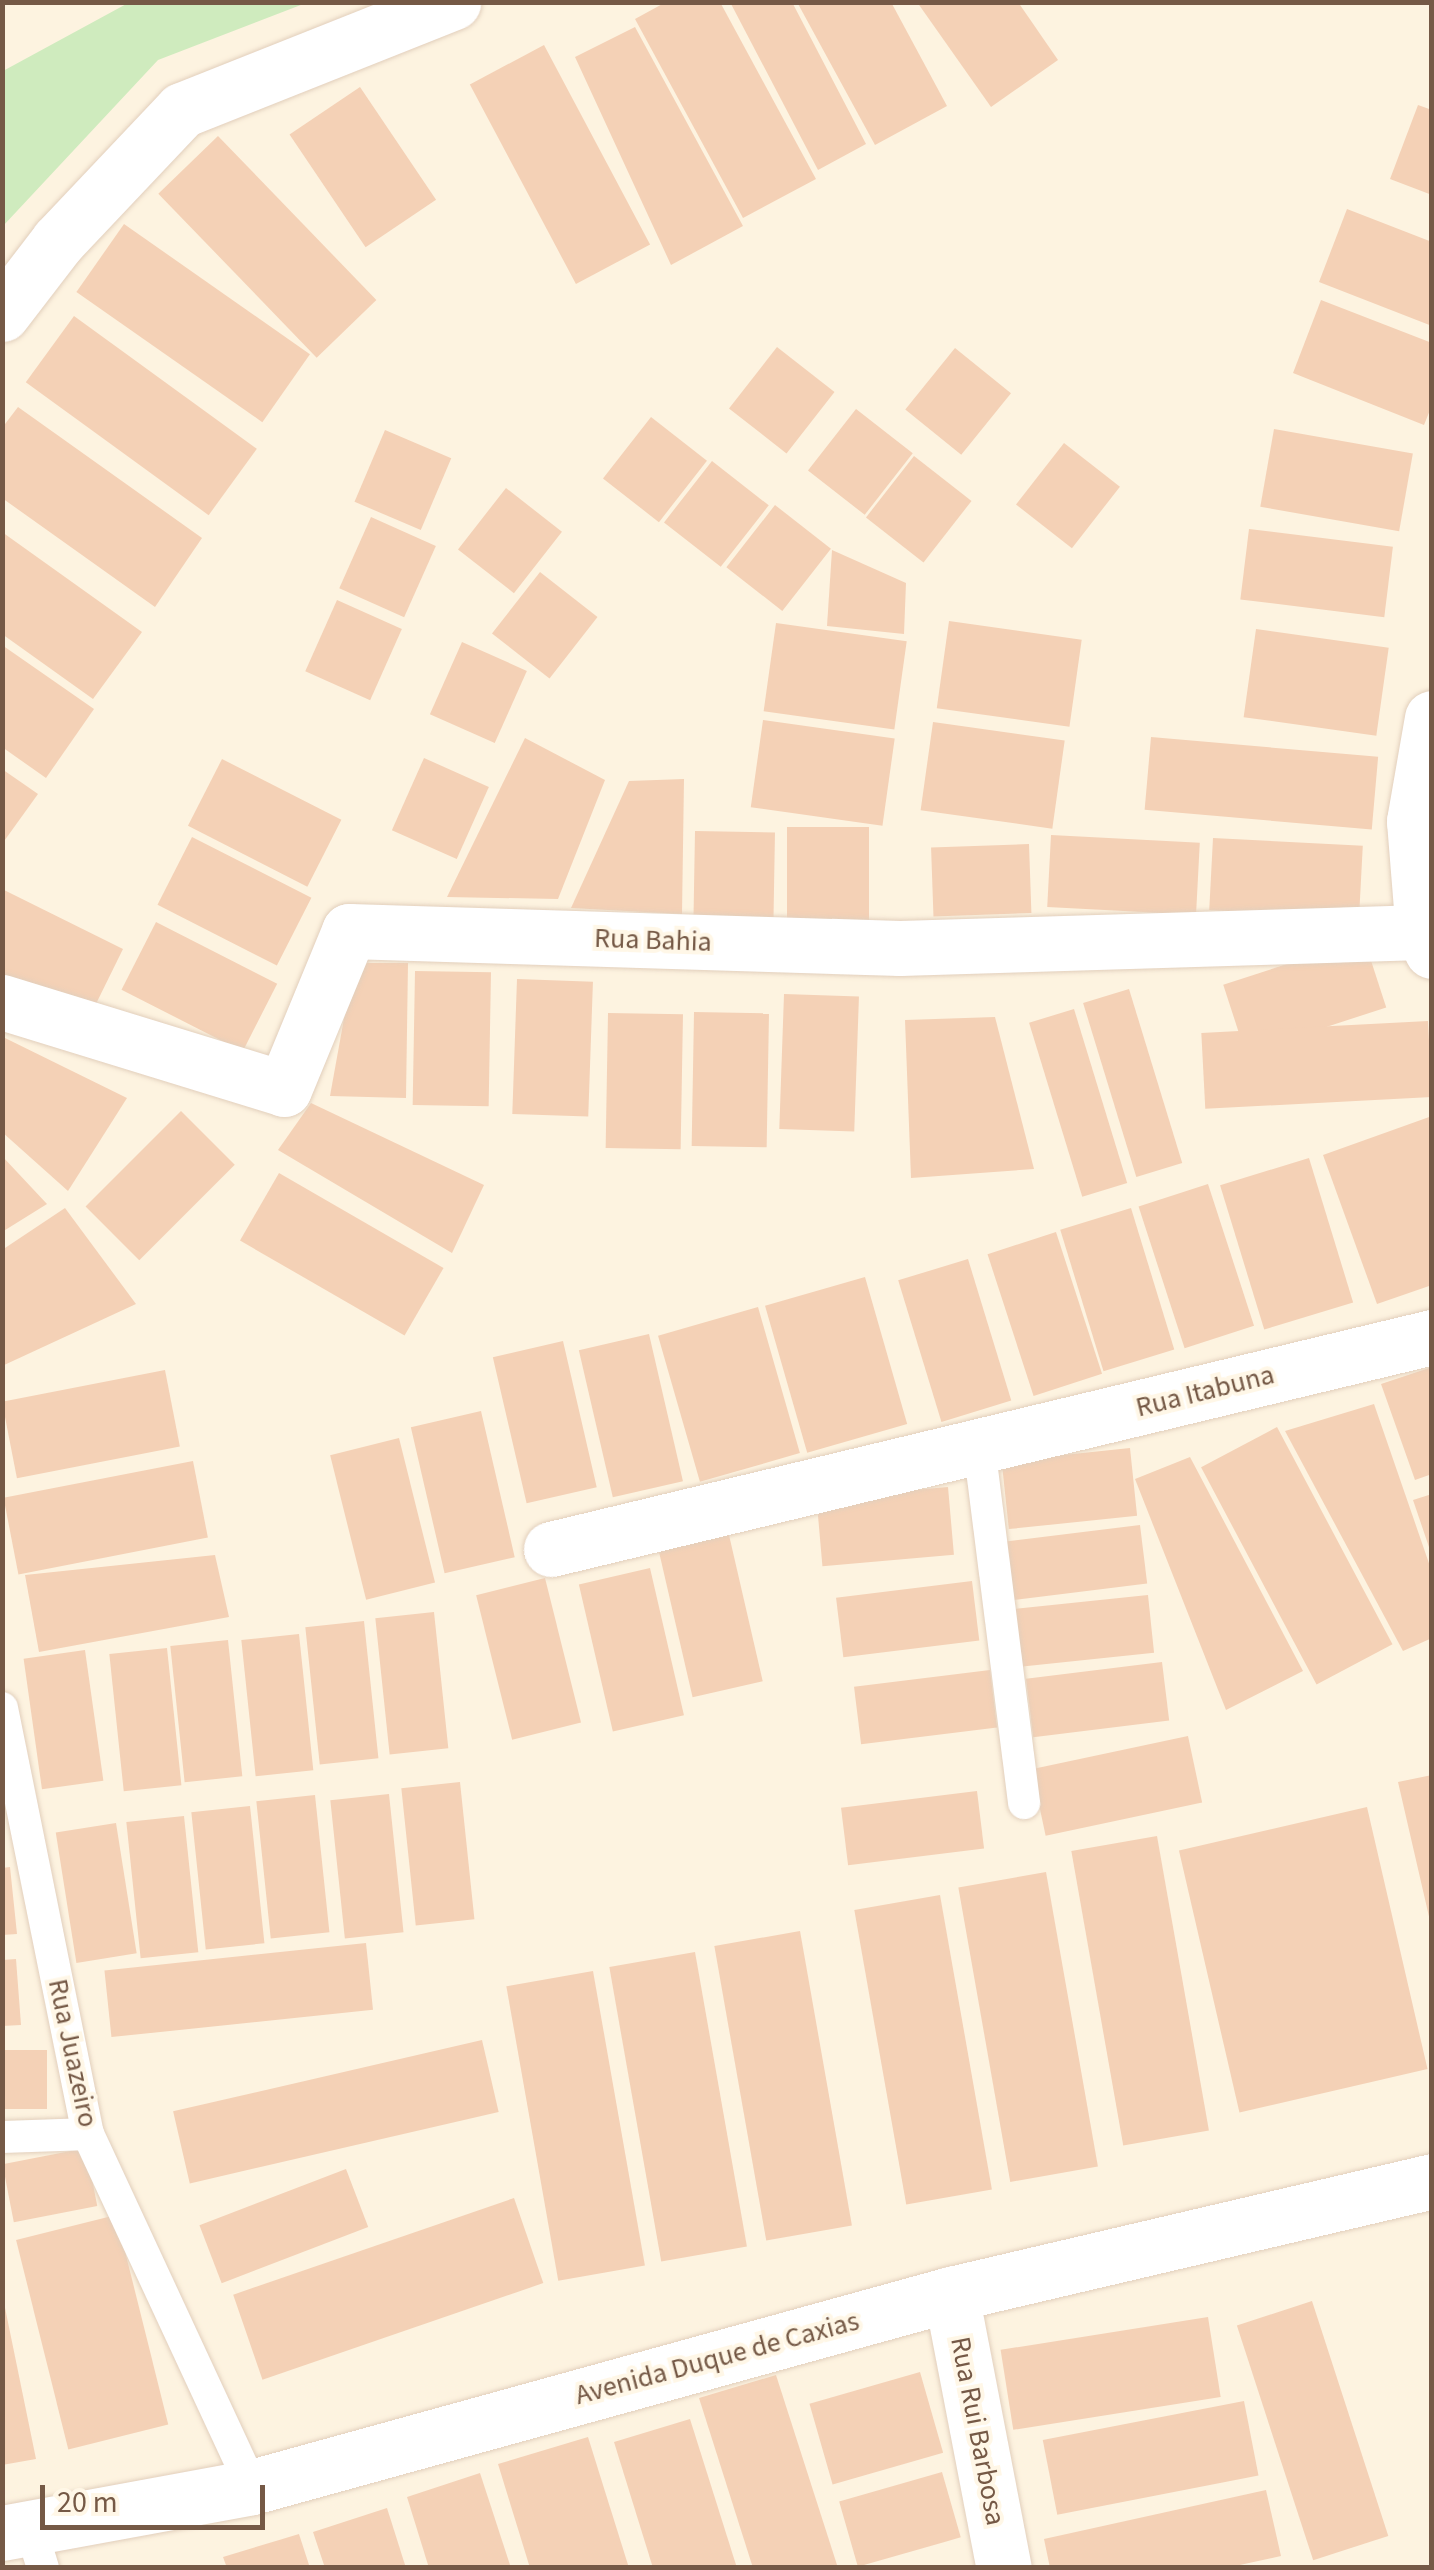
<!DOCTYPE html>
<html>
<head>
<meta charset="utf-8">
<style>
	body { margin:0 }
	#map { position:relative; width:1434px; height:2570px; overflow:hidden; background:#fdf3e0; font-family:"Source Sans 3",sans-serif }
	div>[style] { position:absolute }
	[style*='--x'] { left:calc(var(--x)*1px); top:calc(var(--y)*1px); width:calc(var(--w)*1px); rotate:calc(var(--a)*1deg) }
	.green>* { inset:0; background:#cfebbe }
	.building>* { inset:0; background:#f4d1b6; transform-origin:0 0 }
	.roads { filter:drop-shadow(0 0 2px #e2cfbc) drop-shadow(0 0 2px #e2cfbc) }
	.service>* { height:32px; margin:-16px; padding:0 16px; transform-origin:16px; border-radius:16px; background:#fff }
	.minor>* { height:55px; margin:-27.5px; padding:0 27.5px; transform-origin:27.5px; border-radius:27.5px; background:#fff }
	span { translate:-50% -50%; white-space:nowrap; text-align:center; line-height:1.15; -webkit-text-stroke:8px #fff7e7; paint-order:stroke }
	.street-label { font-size:28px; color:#755946 }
	.frame { position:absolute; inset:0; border:5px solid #755946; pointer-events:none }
	.scale { position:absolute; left:40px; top:2485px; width:225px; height:45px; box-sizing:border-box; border:5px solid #755946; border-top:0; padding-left:12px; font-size:30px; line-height:35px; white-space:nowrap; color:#755946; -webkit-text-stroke:8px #fff7e7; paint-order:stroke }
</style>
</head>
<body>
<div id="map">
	<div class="green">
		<div style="clip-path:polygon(130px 2px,306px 3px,158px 60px,3px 226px,3px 71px)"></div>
	</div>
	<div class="building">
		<div style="clip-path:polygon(666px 2px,720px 2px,816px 179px,743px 218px,635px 19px)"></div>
		<div style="clip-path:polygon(730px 2px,792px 2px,866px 144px,818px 170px)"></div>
		<div style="clip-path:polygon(797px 2px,891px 2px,947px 106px,875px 145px)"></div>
		<div style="clip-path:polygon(917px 2px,1018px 2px,1058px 60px,991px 107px)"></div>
		<div style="clip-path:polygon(635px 27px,743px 226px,671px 265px,575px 57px)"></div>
		<div style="left:544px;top:45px;width:226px;height:84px;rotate:62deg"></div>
		<div style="left:360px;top:87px;width:136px;height:85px;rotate:56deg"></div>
		<div style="clip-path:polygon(1418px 105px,1432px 110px,1432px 195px,1390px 179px)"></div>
		<div style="left:218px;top:136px;width:228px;height:83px;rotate:46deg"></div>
		<div style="clip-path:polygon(1347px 209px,1432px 242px,1432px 326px,1319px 282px)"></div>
		<div style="left:124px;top:224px;width:227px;height:83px;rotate:35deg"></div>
		<div style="clip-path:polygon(1321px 300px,1432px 343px,1432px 405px,1424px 425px,1293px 373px)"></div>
		<div style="left:74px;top:316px;width:226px;height:82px;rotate:36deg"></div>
		<div style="left:777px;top:347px;width:73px;height:78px;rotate:38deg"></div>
		<div style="left:955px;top:348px;width:72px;height:79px;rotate:39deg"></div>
		<div style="clip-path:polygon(18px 407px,202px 538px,155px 607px,2px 498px,2px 428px)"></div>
		<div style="left:856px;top:409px;width:72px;height:78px;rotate:38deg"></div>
		<div style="left:651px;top:417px;width:71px;height:78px;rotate:38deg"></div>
		<div style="left:1274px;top:429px;width:141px;height:79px;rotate:10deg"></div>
		<div style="left:385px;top:430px;width:72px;height:78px;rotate:23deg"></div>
		<div style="left:1064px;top:443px;width:71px;height:78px;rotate:38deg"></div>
		<div style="left:914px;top:456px;width:73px;height:78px;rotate:38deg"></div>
		<div style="left:712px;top:461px;width:72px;height:78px;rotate:38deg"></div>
		<div style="left:506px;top:488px;width:71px;height:78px;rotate:38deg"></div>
		<div style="left:775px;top:505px;width:71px;height:79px;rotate:38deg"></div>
		<div style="left:371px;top:517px;width:71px;height:78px;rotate:24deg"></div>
		<div style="left:1249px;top:529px;width:145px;height:71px;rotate:7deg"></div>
		<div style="clip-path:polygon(2px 532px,142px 632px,93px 699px,2px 634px)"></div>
		<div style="clip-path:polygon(832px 550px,906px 583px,904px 634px,827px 626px)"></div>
		<div style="left:540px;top:572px;width:73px;height:78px;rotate:38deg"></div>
		<div style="left:337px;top:600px;width:71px;height:78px;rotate:24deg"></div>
		<div style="left:949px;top:621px;width:134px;height:88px;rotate:8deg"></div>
		<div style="left:776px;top:623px;width:132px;height:89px;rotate:8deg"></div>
		<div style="left:1256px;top:629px;width:134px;height:89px;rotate:8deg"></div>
		<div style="left:462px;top:642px;width:71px;height:79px;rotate:24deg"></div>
		<div style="clip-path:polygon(2px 645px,94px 709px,46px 778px,2px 747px)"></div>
		<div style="left:763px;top:720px;width:133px;height:88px;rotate:8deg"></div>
		<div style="left:933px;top:722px;width:133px;height:89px;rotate:8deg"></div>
		<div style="left:1151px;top:737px;width:228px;height:73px;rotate:5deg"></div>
		<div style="clip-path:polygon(525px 738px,605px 780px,558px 899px,447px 897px)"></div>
		<div style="left:424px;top:758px;width:71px;height:79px;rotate:24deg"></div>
		<div style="left:222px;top:759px;width:134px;height:75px;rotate:27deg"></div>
		<div style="clip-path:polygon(2px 769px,38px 794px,2px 844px)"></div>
		<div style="clip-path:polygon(684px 779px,682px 914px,571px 908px,629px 781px)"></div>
		<div style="left:787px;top:827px;width:82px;height:94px"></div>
		<div style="left:695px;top:831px;width:80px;height:93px;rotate:1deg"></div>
		<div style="left:1051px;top:835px;width:149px;height:72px;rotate:3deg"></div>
		<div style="left:192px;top:837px;width:134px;height:76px;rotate:27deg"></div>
		<div style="left:1213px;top:838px;width:150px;height:72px;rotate:3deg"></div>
		<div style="left:1029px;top:844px;width:69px;height:98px;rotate:88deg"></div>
		<div style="clip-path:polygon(2px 889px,123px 949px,90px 1016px,2px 974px)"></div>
		<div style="left:156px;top:922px;width:136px;height:76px;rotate:27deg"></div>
		<div style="left:1364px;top:939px;width:72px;height:148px;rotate:72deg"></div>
		<div style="clip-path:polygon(354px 963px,408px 963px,406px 1098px,330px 1096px)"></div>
		<div style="left:415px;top:971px;width:76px;height:134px;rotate:1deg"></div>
		<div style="left:517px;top:979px;width:76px;height:135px;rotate:2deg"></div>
		<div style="left:1129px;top:989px;width:182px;height:48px;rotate:73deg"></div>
		<div style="left:784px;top:994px;width:75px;height:135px;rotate:2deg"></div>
		<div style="left:1074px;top:1009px;width:182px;height:47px;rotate:73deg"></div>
		<div style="left:694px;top:1012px;width:75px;height:134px;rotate:1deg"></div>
		<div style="left:608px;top:1013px;width:75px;height:135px;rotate:1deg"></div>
		<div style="clip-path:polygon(995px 1017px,1034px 1169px,911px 1178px,905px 1020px)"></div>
		<div style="left:1428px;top:1021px;width:76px;height:227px;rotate:87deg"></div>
		<div style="clip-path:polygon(5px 1038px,127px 1098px,68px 1191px,2px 1132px)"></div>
		<div style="clip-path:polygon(311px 1103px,484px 1185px,452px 1253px,278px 1150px)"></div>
		<div style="left:181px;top:1111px;width:76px;height:135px;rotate:45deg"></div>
		<div style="clip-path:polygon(1432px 1116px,1432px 1285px,1377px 1304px,1323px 1155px)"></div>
		<div style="clip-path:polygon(2px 1156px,47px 1204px,2px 1232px)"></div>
		<div style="left:1309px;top:1158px;width:151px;height:93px;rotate:73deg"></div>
		<div style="left:279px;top:1173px;width:190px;height:78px;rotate:30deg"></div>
		<div style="left:1208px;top:1184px;width:149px;height:73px;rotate:72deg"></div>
		<div style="clip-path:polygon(65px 1208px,136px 1304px,2px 1366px,2px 1250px)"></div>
		<div style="left:1131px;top:1208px;width:148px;height:74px;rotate:73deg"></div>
		<div style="left:1056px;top:1232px;width:149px;height:72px;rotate:72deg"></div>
		<div style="left:968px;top:1259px;width:148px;height:73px;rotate:73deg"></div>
		<div style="left:865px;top:1277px;width:153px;height:104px;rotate:74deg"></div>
		<div style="left:758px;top:1307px;width:152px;height:104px;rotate:74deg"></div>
		<div style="left:649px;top:1334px;width:151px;height:72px;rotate:77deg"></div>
		<div style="left:563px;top:1341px;width:150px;height:72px;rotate:77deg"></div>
		<div style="clip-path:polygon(1432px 1367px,1432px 1474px,1415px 1480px,1381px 1384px)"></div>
		<div style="left:165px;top:1370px;width:78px;height:166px;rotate:79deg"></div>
		<div style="clip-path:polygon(1374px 1404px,1432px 1572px,1432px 1638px,1403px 1651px,1285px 1431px)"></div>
		<div style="left:481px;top:1411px;width:150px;height:72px;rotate:77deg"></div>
		<div style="left:1277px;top:1427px;width:246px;height:86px;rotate:62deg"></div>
		<div style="left:399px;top:1438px;width:149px;height:71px;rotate:76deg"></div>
		<div style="left:1130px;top:1448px;width:68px;height:129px;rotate:84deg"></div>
		<div style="clip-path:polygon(1190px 1457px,1303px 1671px,1226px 1710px,1135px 1479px)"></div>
		<div style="left:193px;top:1461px;width:78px;height:193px;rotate:79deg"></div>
		<div style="left:948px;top:1487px;width:68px;height:132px;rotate:85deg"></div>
		<div style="clip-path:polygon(1432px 1494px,1432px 1553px,1431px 1553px,1413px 1500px)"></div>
		<div style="left:1140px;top:1525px;width:59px;height:137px;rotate:83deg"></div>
		<div style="left:729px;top:1535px;width:150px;height:72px;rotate:77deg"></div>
		<div style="clip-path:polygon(215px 1555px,229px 1617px,39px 1652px,25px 1575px)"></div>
		<div style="left:650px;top:1568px;width:151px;height:73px;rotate:77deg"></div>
		<div style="left:545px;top:1578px;width:149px;height:71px;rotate:76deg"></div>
		<div style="left:972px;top:1581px;width:60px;height:137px;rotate:83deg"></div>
		<div style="left:1148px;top:1595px;width:58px;height:137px;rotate:84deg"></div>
		<div style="left:434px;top:1612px;width:137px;height:59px;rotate:84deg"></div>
		<div style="left:364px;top:1621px;width:138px;height:59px;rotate:84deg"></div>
		<div style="left:299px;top:1634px;width:137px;height:58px;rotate:84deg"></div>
		<div style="left:228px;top:1640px;width:137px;height:58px;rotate:84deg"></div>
		<div style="left:167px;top:1648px;width:138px;height:58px;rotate:84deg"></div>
		<div style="left:85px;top:1650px;width:132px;height:62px;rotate:82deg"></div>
		<div style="left:1162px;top:1662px;width:59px;height:137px;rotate:83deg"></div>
		<div style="left:990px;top:1670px;width:58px;height:137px;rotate:83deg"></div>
		<div style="left:1188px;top:1736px;width:68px;height:160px;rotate:78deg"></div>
		<div style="clip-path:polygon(1432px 1775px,1432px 1921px,1430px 1921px,1398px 1782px)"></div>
		<div style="left:460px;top:1782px;width:138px;height:59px;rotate:84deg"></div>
		<div style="left:977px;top:1791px;width:58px;height:137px;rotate:83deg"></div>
		<div style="left:389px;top:1794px;width:139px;height:59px;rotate:84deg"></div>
		<div style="left:315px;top:1795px;width:138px;height:59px;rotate:84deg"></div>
		<div style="left:250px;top:1806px;width:138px;height:59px;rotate:84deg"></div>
		<div style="left:1367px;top:1807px;width:269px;height:193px;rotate:77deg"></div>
		<div style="left:184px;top:1816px;width:137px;height:58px;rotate:84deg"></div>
		<div style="left:116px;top:1823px;width:132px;height:61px;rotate:81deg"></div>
		<div style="left:1157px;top:1836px;width:299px;height:87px;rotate:80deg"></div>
		<div style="clip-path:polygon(10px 1867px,17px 1934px,2px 1935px,2px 1868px)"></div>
		<div style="left:1046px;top:1872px;width:299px;height:89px;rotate:80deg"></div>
		<div style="left:940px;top:1895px;width:299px;height:87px;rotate:80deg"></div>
		<div style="left:800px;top:1931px;width:299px;height:87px;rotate:80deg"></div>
		<div style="left:366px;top:1943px;width:67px;height:263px;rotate:84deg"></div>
		<div style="left:695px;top:1952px;width:299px;height:87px;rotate:80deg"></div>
		<div style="clip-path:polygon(16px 1959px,21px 2025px,2px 2026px,2px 1960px)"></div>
		<div style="left:593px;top:1971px;width:299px;height:88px;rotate:80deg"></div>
		<div style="left:482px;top:2040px;width:74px;height:317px;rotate:77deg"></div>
		<div style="left:2px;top:2050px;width:45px;height:59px"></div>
		<div style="left:86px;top:2148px;width:59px;height:85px;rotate:79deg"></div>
		<div style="left:346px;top:2169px;width:62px;height:157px;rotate:69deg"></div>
		<div style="left:514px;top:2198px;width:90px;height:297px;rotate:71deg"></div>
		<div style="left:116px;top:2215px;width:216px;height:103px;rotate:76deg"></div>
		<div style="clip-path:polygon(2px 2293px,36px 2459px,2px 2465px)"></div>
		<div style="left:1312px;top:2301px;width:247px;height:79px;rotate:72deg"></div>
		<div style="left:1208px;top:2317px;width:81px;height:210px;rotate:81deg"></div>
		<div style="left:920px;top:2372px;width:84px;height:115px;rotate:74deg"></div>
		<div style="clip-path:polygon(776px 2375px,838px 2568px,753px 2568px,699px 2398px)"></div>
		<div style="left:1244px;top:2401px;width:76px;height:205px;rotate:79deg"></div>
		<div style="clip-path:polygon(690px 2419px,737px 2568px,653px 2568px,614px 2442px)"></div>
		<div style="clip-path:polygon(588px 2437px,629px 2568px,530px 2568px,498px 2464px)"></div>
		<div style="left:942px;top:2472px;width:68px;height:107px;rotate:74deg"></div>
		<div style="clip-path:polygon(480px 2473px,511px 2568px,429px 2568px,407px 2497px)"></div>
		<div style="clip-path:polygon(1266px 2490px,1281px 2556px,1226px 2568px,1050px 2568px,1044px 2539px)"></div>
		<div style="clip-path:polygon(387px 2508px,406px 2568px,325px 2568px,313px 2532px)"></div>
		<div style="clip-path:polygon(299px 2534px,310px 2568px,227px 2568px,223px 2557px)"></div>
	</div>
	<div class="roads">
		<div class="service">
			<div style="--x:979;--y:1446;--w:360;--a:82.8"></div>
			<div style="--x:2;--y:1708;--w:435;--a:78.6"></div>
			<div style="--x:88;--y:2134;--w:389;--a:65.1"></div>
			<div style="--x:2;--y:2137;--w:86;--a:-2"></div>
			<div style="--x:30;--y:2526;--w:44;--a:72.8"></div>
		</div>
		<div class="minor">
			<div style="--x:2;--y:314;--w:92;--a:-52.5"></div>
			<div style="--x:58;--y:241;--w:180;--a:-46.6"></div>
			<div style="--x:182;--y:110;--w:292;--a:-21.7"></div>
			<div style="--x:1432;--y:718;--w:105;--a:99.9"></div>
			<div style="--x:1414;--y:821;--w:111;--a:85.4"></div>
			<div style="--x:1423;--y:932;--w:21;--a:65"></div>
			<div style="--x:2;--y:1002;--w:295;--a:17.1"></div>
			<div style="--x:284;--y:1089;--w:171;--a:-67.6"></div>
			<div style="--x:349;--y:931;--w:551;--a:1.77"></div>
			<div style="--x:900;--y:948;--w:523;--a:-1.75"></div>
			<div style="--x:551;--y:1549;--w:906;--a:-13.53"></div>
			<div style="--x:951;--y:2294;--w:279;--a:79.1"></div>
			<div style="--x:2;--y:2533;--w:254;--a:-10.4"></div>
			<div style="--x:252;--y:2487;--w:725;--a:-15.44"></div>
			<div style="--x:951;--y:2294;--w:494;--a:-13.2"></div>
		</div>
	</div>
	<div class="street-label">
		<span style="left:653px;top:940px;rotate:2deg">Rua Bahia</span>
		<span style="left:1205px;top:1391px;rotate:-14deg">Rua Itabuna</span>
		<span style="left:73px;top:2053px;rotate:78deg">Rua Juazeiro</span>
		<span style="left:717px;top:2358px;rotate:-15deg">Avenida Duque de Caxias</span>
		<span style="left:978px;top:2431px;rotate:79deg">Rua Rui Barbosa</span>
	</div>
	<div class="frame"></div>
	<div class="scale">20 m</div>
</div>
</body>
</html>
